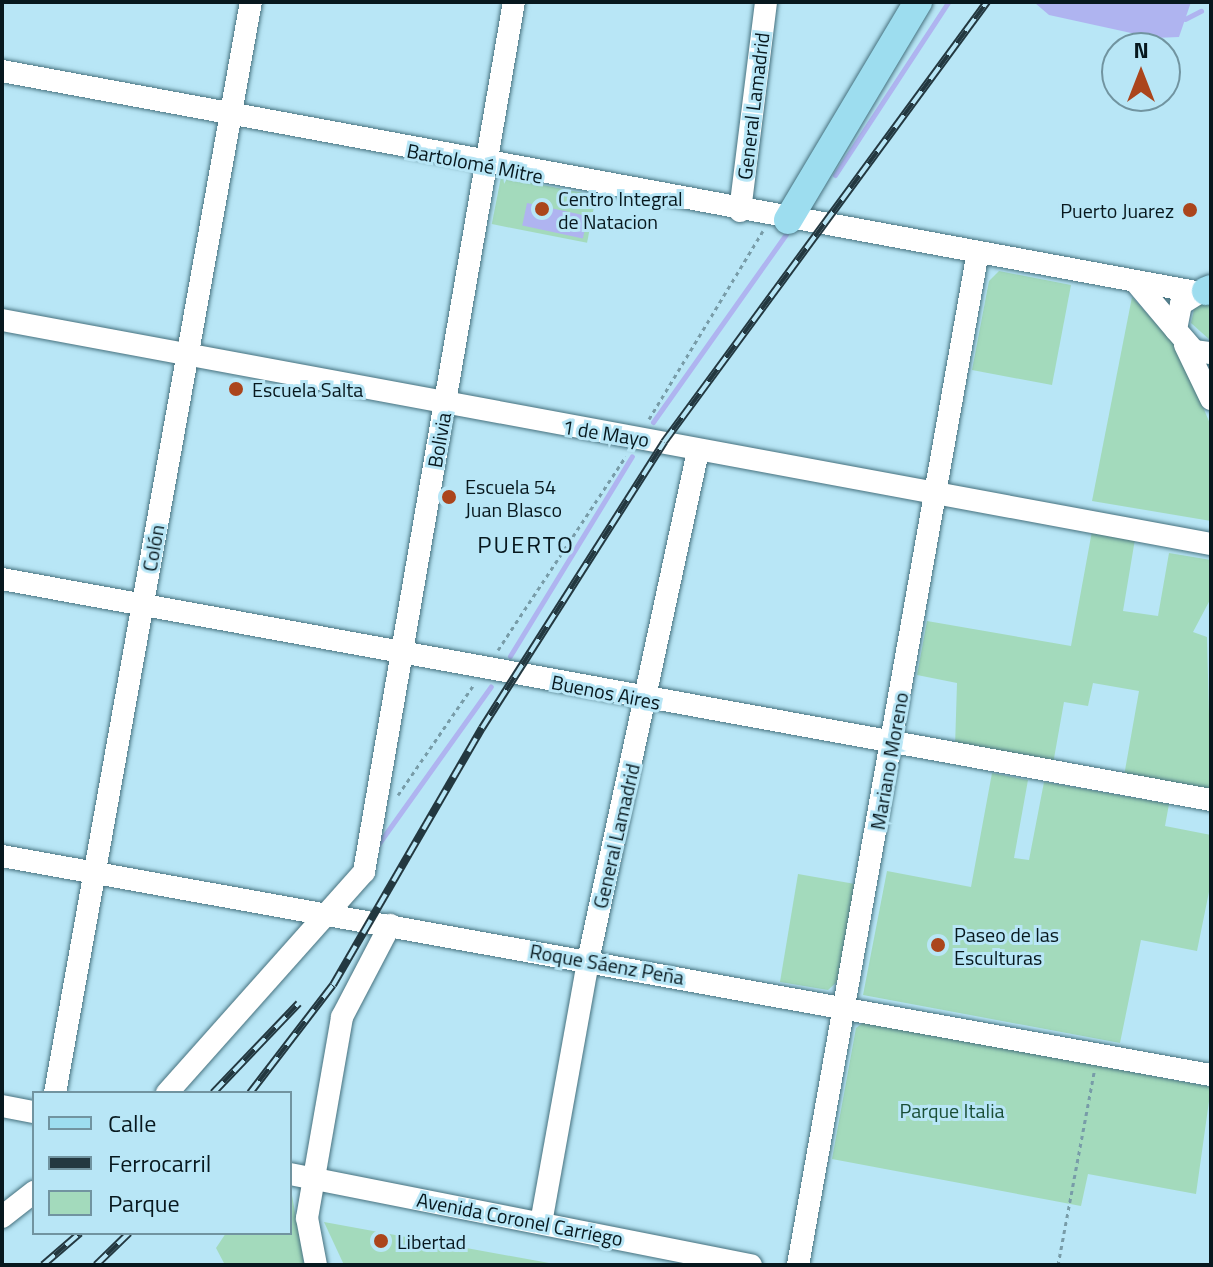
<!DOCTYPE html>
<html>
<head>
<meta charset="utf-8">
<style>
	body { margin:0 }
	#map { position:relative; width:1213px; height:1267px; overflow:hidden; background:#b8e6f6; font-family:"Titillium Web",sans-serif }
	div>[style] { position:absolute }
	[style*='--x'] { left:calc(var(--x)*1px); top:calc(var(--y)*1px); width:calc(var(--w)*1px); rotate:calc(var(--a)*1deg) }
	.green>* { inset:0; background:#a3dabc; transform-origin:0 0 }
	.water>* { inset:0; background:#afb4f0; transform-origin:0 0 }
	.stream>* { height:5px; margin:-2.5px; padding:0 2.5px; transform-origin:2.5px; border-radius:2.5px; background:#afb4f0 }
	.path>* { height:3px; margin-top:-1.5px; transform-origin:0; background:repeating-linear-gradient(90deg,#789ca8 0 4px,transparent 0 8px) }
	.roads { filter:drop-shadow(0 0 2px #46717e) drop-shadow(0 0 2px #46717e) }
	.minor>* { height:22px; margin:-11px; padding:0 11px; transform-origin:11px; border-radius:11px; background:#fff }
	.major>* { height:28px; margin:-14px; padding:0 14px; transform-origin:14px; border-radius:14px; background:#9dddef }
	.rail>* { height:8px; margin-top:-4px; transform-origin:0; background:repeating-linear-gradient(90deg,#b8e6f6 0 15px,#233840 0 30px); box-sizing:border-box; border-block:2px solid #233840 }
	.dots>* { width:22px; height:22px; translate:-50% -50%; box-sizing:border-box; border:4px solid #b8e6f6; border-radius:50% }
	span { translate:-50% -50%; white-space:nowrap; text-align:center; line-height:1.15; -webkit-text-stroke:6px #b8e6f6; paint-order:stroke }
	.street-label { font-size:20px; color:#07181e }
	.poi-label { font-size:20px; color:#07181e }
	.left { translate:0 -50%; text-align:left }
	.right { translate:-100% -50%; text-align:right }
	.park-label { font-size:20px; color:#1a4e36 }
	.quarter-label { font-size:24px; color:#07181e; letter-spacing:2px }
	.frame { position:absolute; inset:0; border:4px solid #07181e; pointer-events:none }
	.legend { position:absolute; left:32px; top:1091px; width:260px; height:144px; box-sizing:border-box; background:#b8e6f6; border:2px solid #7194a0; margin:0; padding:10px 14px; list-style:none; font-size:24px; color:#07181e }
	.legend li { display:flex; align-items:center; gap:16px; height:40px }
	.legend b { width:40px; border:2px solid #7194a0 }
	.north { position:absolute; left:1101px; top:32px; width:80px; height:80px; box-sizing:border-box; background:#b8e6f6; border:2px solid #7194a0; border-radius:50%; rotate:0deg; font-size:22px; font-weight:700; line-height:32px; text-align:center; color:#07181e }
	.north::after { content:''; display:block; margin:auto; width:28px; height:36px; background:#ab451c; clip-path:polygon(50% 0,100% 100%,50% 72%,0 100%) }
</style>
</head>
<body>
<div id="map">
	<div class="green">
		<div style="left:501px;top:177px;width:97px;height:48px;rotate:11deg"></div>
		<div style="clip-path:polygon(999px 271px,1071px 285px,1052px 385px,972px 370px,989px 281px)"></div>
		<div style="clip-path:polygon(1132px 297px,1178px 348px,1211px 426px,1211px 521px,1092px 501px)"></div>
		<div style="clip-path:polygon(1211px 298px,1211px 341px,1191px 323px,1195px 305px)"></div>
		<div style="clip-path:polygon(1092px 531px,1135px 539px,1123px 611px,1158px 616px,1169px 553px,1211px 560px,1211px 598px,1193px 632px,1207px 637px,1211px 792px,1124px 776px,1139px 691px,1093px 683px,1088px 706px,1064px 702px,1053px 764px,955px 747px,957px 683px,917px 675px,927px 621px,1071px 646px)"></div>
		<div style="clip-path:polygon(992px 773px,1028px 780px,1014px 858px,1029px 860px,1044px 782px,1169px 804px,1165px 826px,1211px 835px,1211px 882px,1197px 951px,1141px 940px,1120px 1043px,863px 995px,887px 871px,971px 887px)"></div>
		<div style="clip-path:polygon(798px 874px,855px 884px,839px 980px,828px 990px,780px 982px)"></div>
		<div style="clip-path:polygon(864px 1022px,1211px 1087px,1196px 1194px,1088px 1174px,1081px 1206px,832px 1159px,856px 1028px)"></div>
		<div style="clip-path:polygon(292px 1195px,304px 1265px,225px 1265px,216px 1248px,226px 1233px,290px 1233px)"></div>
		<div style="clip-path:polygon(324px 1222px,560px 1265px,344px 1265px)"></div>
	</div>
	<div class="water">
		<div style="clip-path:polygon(1191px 2px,1179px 37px,1154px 38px,1049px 15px,1035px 3px)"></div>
		<div style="left:527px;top:203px;width:62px;height:23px;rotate:12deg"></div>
	</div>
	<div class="stream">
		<div style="--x:1185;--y:19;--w:18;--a:-27"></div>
		<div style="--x:835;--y:175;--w:207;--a:-56.8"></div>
		<div style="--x:653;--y:422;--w:230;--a:-54.7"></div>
		<div style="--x:510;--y:656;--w:234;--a:-58.6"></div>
		<div style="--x:377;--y:846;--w:196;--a:-54.5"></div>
	</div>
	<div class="path">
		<div style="--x:649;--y:419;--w:220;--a:-58.8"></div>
		<div style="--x:498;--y:650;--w:232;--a:-56.6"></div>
		<div style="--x:398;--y:795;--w:132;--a:-55.5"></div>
		<div style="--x:1058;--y:1265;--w:196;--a:-79.4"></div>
	</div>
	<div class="roads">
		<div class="minor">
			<div style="--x:2;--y:71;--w:1214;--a:10.49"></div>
			<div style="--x:740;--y:211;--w:211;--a:-82.9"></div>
			<div style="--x:1138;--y:285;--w:59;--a:49.8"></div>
			<div style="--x:1202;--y:291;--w:25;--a:148"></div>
			<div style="--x:1181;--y:304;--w:26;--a:101"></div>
			<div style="--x:1176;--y:330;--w:28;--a:49"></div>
			<div style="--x:1194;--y:351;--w:17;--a:7"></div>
			<div style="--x:2;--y:320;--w:1230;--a:10.5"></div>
			<div style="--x:1185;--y:345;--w:60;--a:64.3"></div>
			<div style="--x:2;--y:579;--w:1229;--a:10.36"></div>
			<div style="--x:2;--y:856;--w:1229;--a:10.27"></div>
			<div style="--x:55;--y:1093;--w:1108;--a:-79.82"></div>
			<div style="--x:167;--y:1093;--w:296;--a:-48.3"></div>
			<div style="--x:364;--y:872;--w:883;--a:-80.22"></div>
			<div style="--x:2;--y:1106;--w:33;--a:11"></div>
			<div style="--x:290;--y:1174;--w:470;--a:11.2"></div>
			<div style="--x:2;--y:1217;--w:41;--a:-38"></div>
			<div style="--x:541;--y:1223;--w:266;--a:-79.8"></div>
			<div style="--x:588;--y:961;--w:522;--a:-77.83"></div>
			<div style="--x:316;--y:1265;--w:48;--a:-100.8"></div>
			<div style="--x:307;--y:1218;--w:204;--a:-80.1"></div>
			<div style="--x:342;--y:1017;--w:104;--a:-62.4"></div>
			<div style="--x:798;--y:1265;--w:1024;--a:-79.93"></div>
		</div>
		<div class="major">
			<div style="--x:788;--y:220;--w:254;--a:-59.2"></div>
			<div style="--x:1206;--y:291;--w:5;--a:-22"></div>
		</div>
	</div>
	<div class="rail">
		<div style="--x:213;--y:1093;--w:124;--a:-46.3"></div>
		<div style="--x:250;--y:1093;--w:136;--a:-52.5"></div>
		<div style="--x:333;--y:985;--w:297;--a:-59.9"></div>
		<div style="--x:482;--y:728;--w:339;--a:-57.5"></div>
		<div style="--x:664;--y:442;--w:546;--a:-53.72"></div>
		<div style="--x:43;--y:1265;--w:49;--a:-40.9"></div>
		<div style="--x:96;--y:1265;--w:46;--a:-44.1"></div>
	</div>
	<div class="dots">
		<div style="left:542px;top:209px;background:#ab451c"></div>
		<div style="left:1190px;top:210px;background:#ab451c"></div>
		<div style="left:236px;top:389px;background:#ab451c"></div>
		<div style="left:449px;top:497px;background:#ab451c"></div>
		<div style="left:938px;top:945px;background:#ab451c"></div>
		<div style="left:381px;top:1241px;background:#ab451c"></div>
	</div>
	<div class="street-label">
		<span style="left:753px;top:106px;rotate:-83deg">General Lamadrid</span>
		<span style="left:475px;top:163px;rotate:11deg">Bartolomé Mitre</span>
		<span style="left:606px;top:433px;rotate:9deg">1 de Mayo</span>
		<span style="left:439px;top:440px;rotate:-80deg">Bolivia</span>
		<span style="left:153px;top:548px;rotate:-80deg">Colón</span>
		<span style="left:606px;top:692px;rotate:11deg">Buenos Aires</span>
		<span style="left:889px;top:761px;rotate:-80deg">Mariano Moreno</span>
		<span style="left:616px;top:836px;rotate:-77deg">General Lamadrid</span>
		<span style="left:607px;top:964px;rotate:10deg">Roque Sáenz Peña</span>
		<span style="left:520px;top:1219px;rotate:11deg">Avenida Coronel Carriego</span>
	</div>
	<div class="poi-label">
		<span class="left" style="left:558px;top:210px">Centro Integral<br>de Natacion</span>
		<span class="right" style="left:1174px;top:210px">Puerto Juarez</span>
		<span class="left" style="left:252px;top:389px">Escuela Salta</span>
		<span class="left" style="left:465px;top:498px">Escuela 54<br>Juan Blasco</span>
		<span class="left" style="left:954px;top:946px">Paseo de las<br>Esculturas</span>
		<span class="left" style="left:397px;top:1241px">Libertad</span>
	</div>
	<div class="park-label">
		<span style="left:952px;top:1110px">Parque Italia</span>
	</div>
	<div class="quarter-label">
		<span style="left:526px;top:545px">PUERTO</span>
	</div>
	<div class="frame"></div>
	<ul class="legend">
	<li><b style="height:10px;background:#9dddef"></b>Calle</li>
	<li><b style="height:10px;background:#233840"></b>Ferrocarril</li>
	<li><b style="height:22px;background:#a3dabc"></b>Parque</li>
	</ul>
	<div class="north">N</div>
</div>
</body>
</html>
